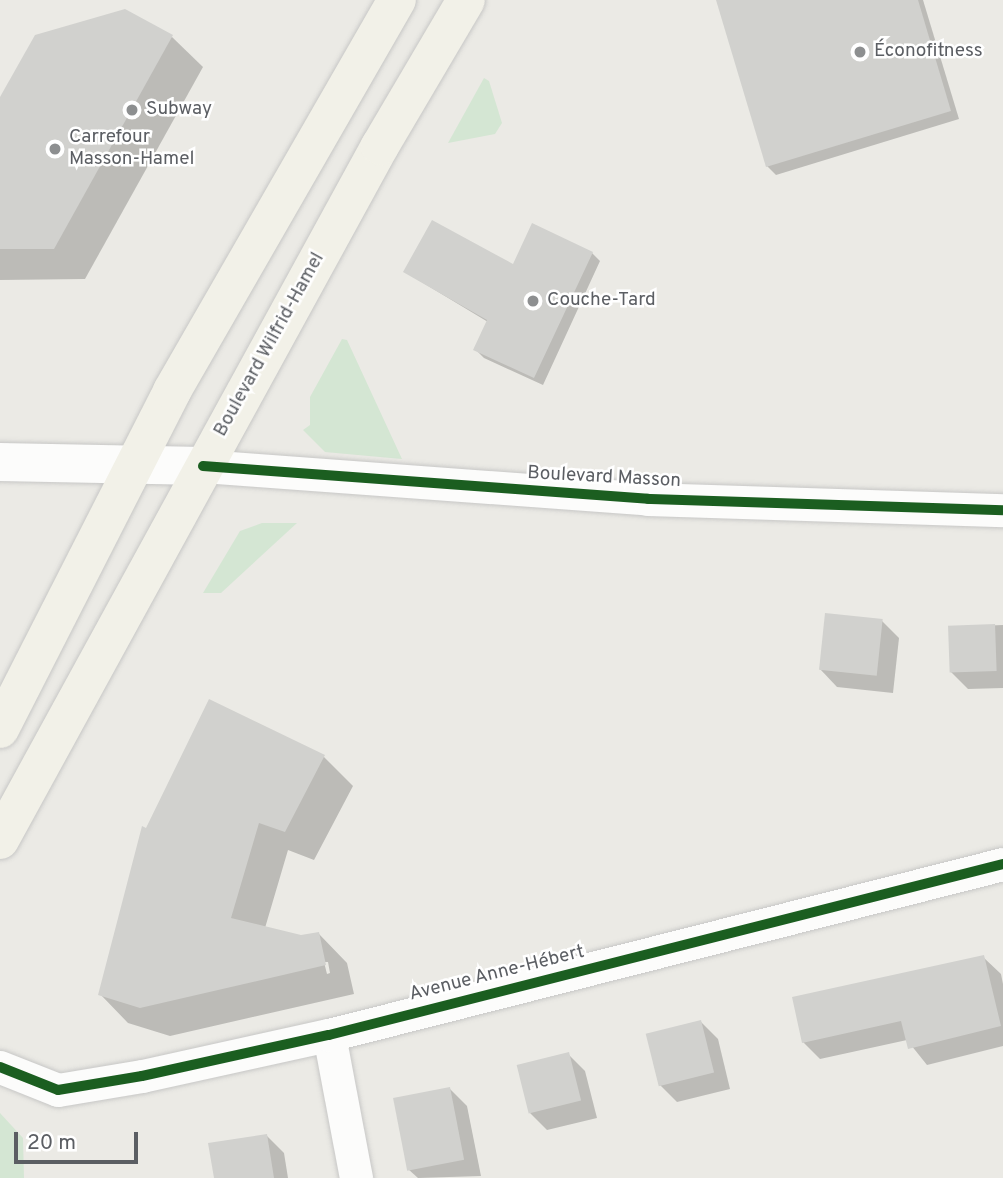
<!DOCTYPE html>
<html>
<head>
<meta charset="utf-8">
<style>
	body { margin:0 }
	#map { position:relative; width:1003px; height:1178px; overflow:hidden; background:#ebeae5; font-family:Overpass,sans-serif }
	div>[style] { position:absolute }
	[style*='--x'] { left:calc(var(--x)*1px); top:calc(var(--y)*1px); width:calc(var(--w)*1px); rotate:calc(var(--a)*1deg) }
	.green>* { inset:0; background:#d4e6d3 }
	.shadow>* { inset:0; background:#0003 }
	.building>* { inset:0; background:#d1d1ce; transform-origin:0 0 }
	.roads { filter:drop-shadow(0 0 2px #c7c7c6) drop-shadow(0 0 2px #c7c7c6) }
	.minor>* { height:33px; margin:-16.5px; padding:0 16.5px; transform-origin:16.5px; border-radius:16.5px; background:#fcfcfb }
	.secondary>* { height:38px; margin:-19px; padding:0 19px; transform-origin:19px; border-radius:19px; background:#fcfcfb }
	.primary>* { height:38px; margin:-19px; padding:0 19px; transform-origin:19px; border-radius:19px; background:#f2f1e8 }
	.cycleway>* { height:10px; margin:-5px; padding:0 5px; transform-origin:5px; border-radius:5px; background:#1b5e20 }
	.dots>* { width:19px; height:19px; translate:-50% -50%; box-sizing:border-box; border:4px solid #fff; border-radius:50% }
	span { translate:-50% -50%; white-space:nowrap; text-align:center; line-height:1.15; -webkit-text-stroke:5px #fff; paint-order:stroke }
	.poi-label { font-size:19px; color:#5b5e63 }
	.left { translate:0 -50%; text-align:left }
	.street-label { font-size:19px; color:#5b5e63 }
	.scale { position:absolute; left:14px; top:1132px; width:124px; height:32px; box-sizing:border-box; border:4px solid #5b5e63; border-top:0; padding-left:9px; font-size:21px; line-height:24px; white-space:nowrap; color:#5b5e63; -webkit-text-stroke:5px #fff; paint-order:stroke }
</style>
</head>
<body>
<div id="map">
	<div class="green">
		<div style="clip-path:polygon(484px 78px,489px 81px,502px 123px,495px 134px,448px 143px)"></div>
		<div style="clip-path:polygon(342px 339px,347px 340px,402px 459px,325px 452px,303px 430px,310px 425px,310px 397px)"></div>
		<div style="clip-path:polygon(262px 523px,297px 523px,221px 593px,203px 593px,240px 531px)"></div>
		<div style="clip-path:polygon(0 1113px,23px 1138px,24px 1178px,0 1178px)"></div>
	</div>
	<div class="shadow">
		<div style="clip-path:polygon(717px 0,923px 0,959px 119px,776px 175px,767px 166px)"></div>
		<div style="clip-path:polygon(172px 37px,203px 67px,85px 279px,0 280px,0 101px)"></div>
		<div style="clip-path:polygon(592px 253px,600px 261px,543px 385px,484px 358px,475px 349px,488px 322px,405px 272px,514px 266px)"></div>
		<div style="clip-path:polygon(882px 621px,899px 638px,893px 693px,837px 687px,820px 669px)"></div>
		<div style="clip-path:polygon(1003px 625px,1003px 688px,968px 689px,951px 672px,949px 627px)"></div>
		<div style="clip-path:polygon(evenodd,209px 701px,324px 757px,353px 786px,314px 860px,288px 850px,265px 928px,300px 937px,319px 934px,347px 963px,354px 994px,170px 1036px,128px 1023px,100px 994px,147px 830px,209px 701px,324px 962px,328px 962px,330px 973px,327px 974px,324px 962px)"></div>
		<div style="clip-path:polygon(983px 957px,1001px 974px,1003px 984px,1003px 1046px,927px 1065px,907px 1040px,820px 1059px,803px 1042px)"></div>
		<div style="clip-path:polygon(701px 1022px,718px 1039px,730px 1089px,677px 1102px,660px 1085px)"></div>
		<div style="clip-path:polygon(568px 1054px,585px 1071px,597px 1118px,547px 1130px,530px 1113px)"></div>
		<div style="clip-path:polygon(450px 1089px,467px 1106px,481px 1176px,418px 1178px,408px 1169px)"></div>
		<div style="clip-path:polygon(267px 1136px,284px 1153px,288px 1178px,216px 1178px)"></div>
	</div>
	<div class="building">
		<div style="clip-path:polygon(716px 0,918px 0,951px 111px,766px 167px)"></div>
		<div style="clip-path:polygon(125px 9px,173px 35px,54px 249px,0 249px,0 97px,35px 35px)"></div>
		<div style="clip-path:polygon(432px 220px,513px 264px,532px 223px,593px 252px,534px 378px,473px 350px,487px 320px,403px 272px)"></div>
		<div style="left:825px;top:613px;width:58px;height:57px;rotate:6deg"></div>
		<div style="left:995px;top:624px;width:47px;height:47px;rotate:88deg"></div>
		<div style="clip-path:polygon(209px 699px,325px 755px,285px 832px,259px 823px,231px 918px,301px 935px,319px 932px,326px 965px,140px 1008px,98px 995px,142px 826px,146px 828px)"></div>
		<div style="clip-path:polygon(984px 955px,1001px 1026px,908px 1049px,901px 1021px,802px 1043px,792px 997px)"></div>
		<div style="left:701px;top:1020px;width:54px;height:57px;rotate:76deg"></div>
		<div style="left:569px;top:1052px;width:50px;height:54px;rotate:76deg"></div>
		<div style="left:450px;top:1087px;width:74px;height:58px;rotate:79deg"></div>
		<div style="clip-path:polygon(267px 1134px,274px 1178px,214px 1178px,208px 1143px)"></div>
	</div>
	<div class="roads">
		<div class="minor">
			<div style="--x:203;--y:466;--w:446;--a:4.2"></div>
			<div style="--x:648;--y:499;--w:355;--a:1.8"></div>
			<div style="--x:329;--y:1035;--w:146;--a:79.3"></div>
			<div style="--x:0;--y:1067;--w:62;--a:21.6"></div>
			<div style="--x:58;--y:1090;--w:85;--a:-9.5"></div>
			<div style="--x:142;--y:1076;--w:191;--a:-12.4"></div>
			<div style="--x:329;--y:1035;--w:695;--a:-14.24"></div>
		</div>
		<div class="secondary">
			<div style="--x:0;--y:462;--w:203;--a:1.1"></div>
		</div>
		<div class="primary">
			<div style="--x:0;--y:729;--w:379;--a:-63"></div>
			<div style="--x:172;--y:391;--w:451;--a:-60.1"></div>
			<div style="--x:0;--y:840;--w:791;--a:-61.3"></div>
			<div style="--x:380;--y:146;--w:169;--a:-59.5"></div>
		</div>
	</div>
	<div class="cycleway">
		<div style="--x:203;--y:466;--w:446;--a:4.2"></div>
		<div style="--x:648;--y:499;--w:355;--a:1.8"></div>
		<div style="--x:0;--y:1067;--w:62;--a:21.6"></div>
		<div style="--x:58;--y:1090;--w:85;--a:-9.5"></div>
		<div style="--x:142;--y:1076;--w:191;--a:-12.4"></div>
		<div style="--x:329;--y:1035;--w:695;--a:-14.24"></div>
	</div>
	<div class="dots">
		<div style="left:860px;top:52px;background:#8d8f90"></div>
		<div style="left:132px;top:110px;background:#8d8f90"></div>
		<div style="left:55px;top:149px;background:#8d8f90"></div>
		<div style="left:533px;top:301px;background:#8d8f90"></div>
	</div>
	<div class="poi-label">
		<span class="left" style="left:874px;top:52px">Éconofitness</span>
		<span class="left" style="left:146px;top:110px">Subway</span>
		<span class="left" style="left:69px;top:149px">Carrefour<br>Masson-Hamel</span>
		<span class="left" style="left:547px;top:301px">Couche-Tard</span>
	</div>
	<div class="street-label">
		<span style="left:270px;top:345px;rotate:-61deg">Boulevard Wilfrid-Hamel</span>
		<span style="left:604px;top:478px;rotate:3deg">Boulevard Masson</span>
		<span style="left:497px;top:974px;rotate:-14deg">Avenue Anne-Hébert</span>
	</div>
	<div class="scale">20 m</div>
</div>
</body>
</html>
